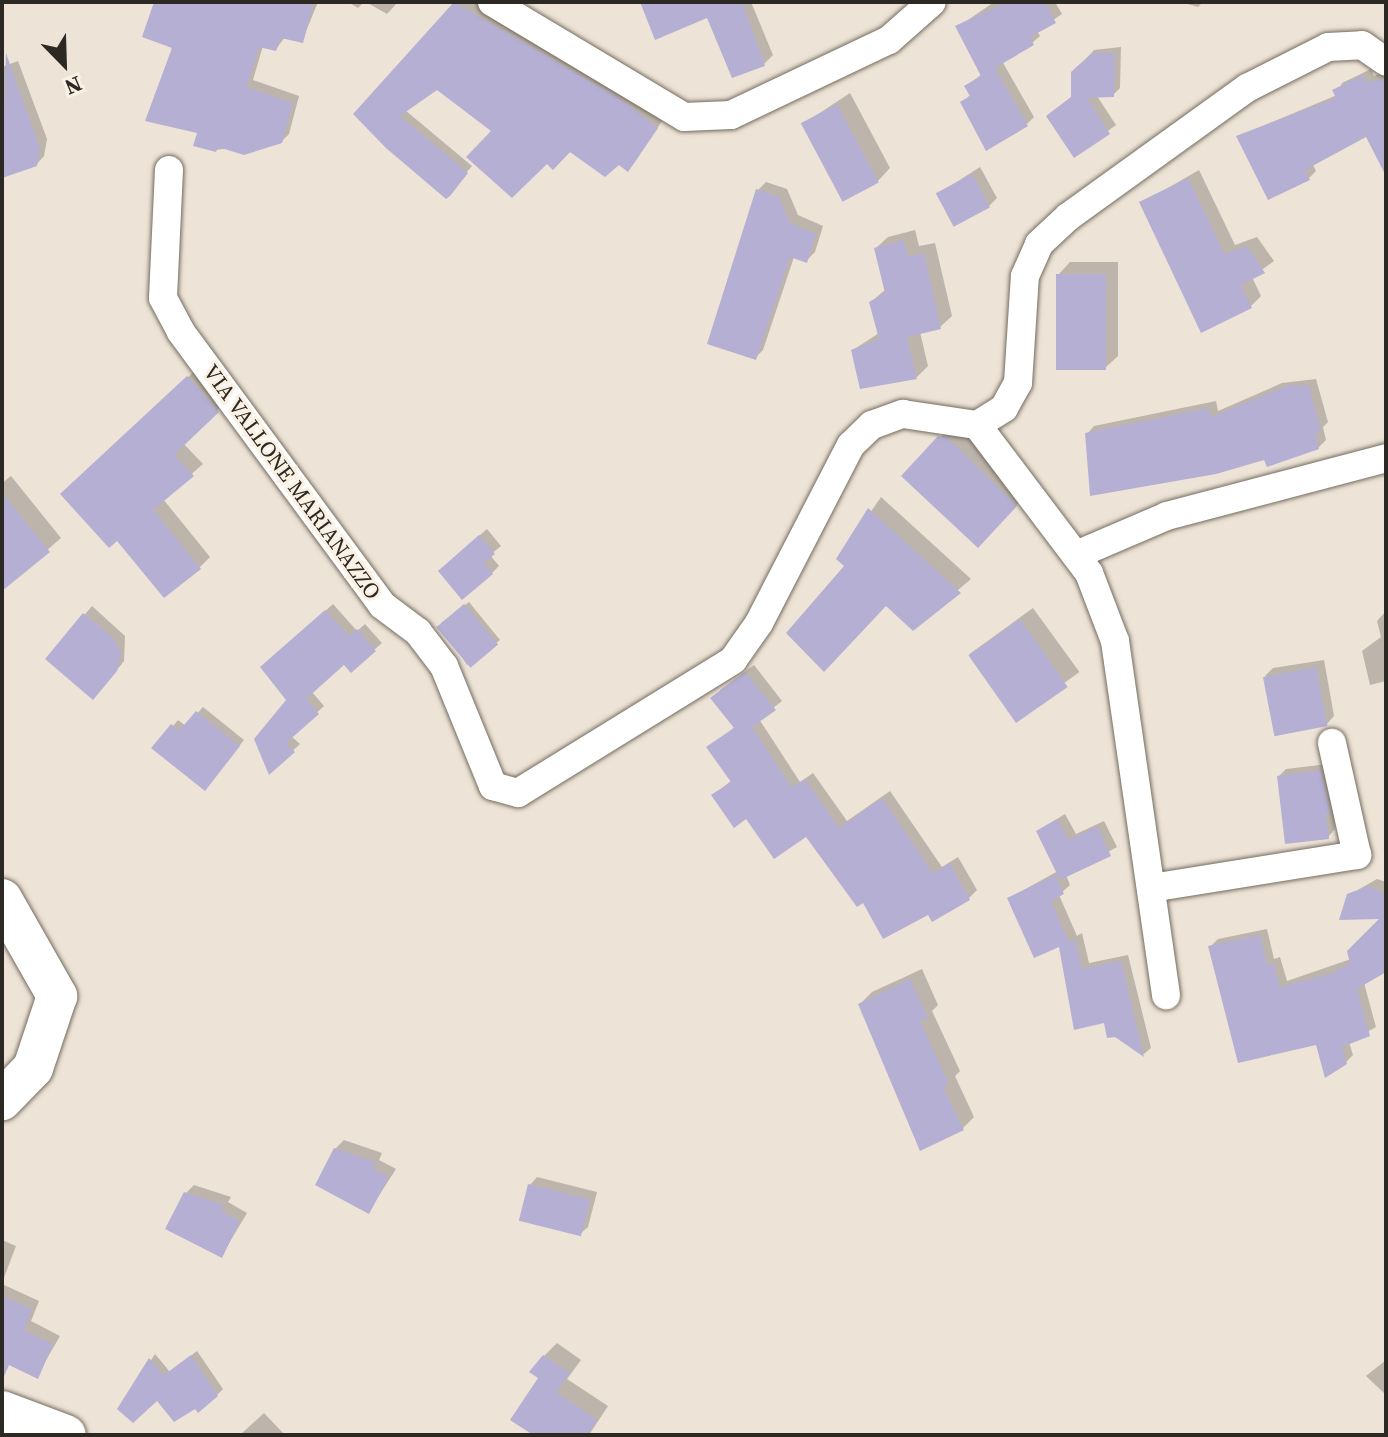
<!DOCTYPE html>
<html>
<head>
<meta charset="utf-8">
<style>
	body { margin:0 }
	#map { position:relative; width:1388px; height:1437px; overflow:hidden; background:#ede3d6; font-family:"Source Serif 4",serif }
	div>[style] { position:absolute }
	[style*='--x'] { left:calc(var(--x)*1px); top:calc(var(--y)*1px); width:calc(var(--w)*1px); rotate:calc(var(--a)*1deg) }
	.shadow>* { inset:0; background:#0003; transform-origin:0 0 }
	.building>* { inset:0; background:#b5afd4; transform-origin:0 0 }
	.roads { filter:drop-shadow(0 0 2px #746c60) drop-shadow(0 0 2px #746c60) }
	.street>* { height:28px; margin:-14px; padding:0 14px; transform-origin:14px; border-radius:14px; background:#fff }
	.secondary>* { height:40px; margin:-20px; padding:0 20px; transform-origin:20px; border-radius:20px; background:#fff }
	span { translate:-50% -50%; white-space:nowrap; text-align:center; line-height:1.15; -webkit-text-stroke:6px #faf0e3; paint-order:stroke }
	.street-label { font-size:22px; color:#2c2823 }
	.frame { position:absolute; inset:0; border:4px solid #2c2823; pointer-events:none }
	.north { position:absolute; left:24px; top:24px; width:80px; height:80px; -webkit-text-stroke:6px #faf0e3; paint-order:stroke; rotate:157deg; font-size:22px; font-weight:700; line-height:32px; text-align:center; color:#2c2823 }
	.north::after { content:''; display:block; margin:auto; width:28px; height:36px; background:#2c2823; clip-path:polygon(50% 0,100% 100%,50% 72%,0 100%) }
</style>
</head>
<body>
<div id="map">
	<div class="shadow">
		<div style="clip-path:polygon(156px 2px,318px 2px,302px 41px,285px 37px,276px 49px,263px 46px,253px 80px,299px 96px,289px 134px,281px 142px,215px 150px,199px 131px)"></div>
		<div style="clip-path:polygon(348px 2px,364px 2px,358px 8px)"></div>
		<div style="clip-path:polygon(366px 2px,398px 2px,387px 14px)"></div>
		<div style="clip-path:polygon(456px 2px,475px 2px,626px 93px,662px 121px,634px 163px,494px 131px,437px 87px,405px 110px,472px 166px,451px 190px,356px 114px)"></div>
		<div style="clip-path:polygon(642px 2px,751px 2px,773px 55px,764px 64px,708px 15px)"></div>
		<div style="clip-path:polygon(1055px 2px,1062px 14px,1037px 31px,1040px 36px,1032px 43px,1002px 61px,1034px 117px,1027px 124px,962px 103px,971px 94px,966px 87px,982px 74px,958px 27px,994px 2px)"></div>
		<div style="clip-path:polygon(1180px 2px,1203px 2px,1198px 7px)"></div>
		<div style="clip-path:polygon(1121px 47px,1120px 88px,1113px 95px,1097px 96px,1116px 125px,1074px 156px,1048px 116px,1073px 96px,1073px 73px,1094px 50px)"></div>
		<div style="clip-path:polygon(18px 61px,47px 139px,44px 156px,36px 165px,2px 173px,2px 67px)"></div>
		<div style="clip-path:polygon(1371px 69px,1374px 76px,1386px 71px,1386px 172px,1367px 134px,1312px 163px,1316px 171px,1309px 178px,1239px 136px,1337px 95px,1342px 83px)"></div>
		<div style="clip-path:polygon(850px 93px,890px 168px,878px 181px,803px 124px)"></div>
		<div style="clip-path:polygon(980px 167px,997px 198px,989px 206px,938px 194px)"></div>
		<div style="clip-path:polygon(1199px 170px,1235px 245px,1257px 237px,1274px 261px,1252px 277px,1261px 296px,1251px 306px,1142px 203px)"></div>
		<div style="clip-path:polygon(766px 182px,787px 189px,798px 215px,823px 226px,815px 252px,806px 261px,794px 257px,763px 350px,755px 358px,758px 190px)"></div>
		<div style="clip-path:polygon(915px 230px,919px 246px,935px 243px,952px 316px,940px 327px,920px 332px,928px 366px,917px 377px,853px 350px,879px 333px,871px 302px,886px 289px,876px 248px,888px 237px)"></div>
		<div style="clip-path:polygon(1070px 262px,1118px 262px,1118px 356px,1105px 368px,1058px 275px)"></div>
		<div style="clip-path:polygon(199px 367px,228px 400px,183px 443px,203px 464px,163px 499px,210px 557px,199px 568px,118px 538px,74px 483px)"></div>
		<div style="clip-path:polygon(1316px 379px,1328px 422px,1323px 427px,1326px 440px,1318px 448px,1265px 457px,1087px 434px,1094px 426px,1216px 401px,1218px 411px,1282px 383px)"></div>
		<div style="clip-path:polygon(952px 426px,960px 427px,1027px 494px,978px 546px,940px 438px)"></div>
		<div style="clip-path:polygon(11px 476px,61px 538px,10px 582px,2px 573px,2px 483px)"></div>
		<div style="clip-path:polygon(881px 497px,971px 579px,913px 628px,839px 558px)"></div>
		<div style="clip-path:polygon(487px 529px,501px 546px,490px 555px,499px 566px,492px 573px,448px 563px)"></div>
		<div style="clip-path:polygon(469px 602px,500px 640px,467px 665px,441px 623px)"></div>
		<div style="clip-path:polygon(333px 604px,357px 631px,365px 624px,382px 643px,351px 670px,344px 662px,312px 692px,324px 706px,291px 736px,300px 744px,270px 772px,289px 700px,269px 661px)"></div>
		<div style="clip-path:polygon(92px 606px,125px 636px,124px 661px,101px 690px,48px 658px)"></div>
		<div style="left:1033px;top:608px;width:79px;height:78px;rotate:54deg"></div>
		<div style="clip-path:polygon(1386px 611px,1386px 681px,1370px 685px,1362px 651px,1381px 637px,1377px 621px)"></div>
		<div style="clip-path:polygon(1324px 660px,1334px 716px,1326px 725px,1265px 676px,1273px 668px)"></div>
		<div style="clip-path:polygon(754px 665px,782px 701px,759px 719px,800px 782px,813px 773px,847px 821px,890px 791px,942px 867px,958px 857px,977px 890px,969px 898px,932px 919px,928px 912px,864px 900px,807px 834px,747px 816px,714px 795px,732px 780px,709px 747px,735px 727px,720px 690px)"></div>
		<div style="clip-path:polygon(203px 707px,244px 740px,210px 783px,173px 726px,178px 720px,186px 726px)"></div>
		<div style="clip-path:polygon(1328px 764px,1335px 829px,1328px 837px,1279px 776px,1286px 769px)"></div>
		<div style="clip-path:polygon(1065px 814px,1076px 834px,1104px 821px,1117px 847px,1066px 875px,1070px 885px,1059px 895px,1077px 936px,1082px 933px,1089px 963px,1128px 955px,1151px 1048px,1144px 1054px,1115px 1034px,1060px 944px,1009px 898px,1058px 871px,1038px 831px)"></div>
		<div style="clip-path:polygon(1377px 879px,1386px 882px,1386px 969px,1364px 983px,1376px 1027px,1349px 1042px,1353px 1055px,1346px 1062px,1210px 947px,1218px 939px,1267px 929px,1274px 959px,1280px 957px,1287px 981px,1351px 959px,1384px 917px,1349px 895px)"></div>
		<div style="clip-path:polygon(922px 969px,938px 1005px,932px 1011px,960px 1071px,955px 1076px,974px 1117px,963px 1128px,860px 1004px,872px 992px)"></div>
		<div style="clip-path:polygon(344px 1140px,382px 1153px,379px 1160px,396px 1169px,369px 1211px,335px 1149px)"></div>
		<div style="clip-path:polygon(537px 1177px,597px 1192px,588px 1227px,580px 1234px,530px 1185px)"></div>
		<div style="clip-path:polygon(194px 1185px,231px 1197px,228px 1202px,247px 1213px,222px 1255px,186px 1193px)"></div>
		<div style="clip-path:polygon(2px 1240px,16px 1246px,2px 1283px)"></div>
		<div style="clip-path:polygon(2px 1284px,39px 1301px,31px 1321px,60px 1336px,37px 1376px,2px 1361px)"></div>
		<div style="clip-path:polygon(557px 1343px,581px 1360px,567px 1379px,608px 1406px,589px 1435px,537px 1435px,544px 1356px)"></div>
		<div style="clip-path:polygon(197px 1351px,223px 1389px,217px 1395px,196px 1406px,157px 1398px,120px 1408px,155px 1354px,170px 1372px)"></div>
		<div style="clip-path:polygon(1386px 1360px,1386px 1395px,1366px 1376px)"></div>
		<div style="clip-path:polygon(264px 1413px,285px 1435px,240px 1435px)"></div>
	</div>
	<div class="building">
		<div style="clip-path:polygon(154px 2px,314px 2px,303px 43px,281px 38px,276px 51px,259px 47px,247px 87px,293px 103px,282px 143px,244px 155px,218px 147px,216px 152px,193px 146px,197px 133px,145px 121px,172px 48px,142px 37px)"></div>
		<div style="clip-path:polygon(454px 2px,620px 99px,658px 128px,628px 172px,619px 165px,605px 177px,570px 152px,553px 170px,547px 164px,512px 198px,466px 157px,491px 131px,437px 90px,400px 116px,468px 173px,450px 196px,446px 199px,386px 148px,353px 114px)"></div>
		<div style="clip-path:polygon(640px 2px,742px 2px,765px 66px,732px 78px,707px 18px,655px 40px)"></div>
		<div style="clip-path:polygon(1006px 2px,1045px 2px,1056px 23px,1030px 37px,1034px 45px,995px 68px,1028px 126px,986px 151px,960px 102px,970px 96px,964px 86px,981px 76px,955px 26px)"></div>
		<div style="clip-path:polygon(6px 53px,40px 149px,37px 166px,2px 178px)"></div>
		<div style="clip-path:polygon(1092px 53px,1115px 53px,1114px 97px,1087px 98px,1110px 134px,1074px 158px,1046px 116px,1071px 97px,1071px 72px)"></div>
		<div style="clip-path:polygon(1363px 75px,1366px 82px,1386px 79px,1386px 176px,1366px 137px,1305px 170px,1310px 180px,1268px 200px,1236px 136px,1336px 98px,1332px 90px)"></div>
		<div style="left:837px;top:104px;width:89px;height:41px;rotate:62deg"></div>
		<div style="left:972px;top:174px;width:38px;height:41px;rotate:62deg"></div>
		<div style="clip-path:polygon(1188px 178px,1225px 254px,1247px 246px,1265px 273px,1241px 285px,1252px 308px,1201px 333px,1139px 202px)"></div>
		<div style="clip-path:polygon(756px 189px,779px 197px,790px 223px,816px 234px,807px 263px,790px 257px,756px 360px,707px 344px)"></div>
		<div style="clip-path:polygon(904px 240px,908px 257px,924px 253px,941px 329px,907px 337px,917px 379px,860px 389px,851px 350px,879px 339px,869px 302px,885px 293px,874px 248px)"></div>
		<div style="left:1056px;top:274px;width:50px;height:96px"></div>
		<div style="clip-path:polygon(187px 376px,219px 412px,174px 455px,194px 476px,153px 510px,201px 569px,164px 598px,117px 541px,109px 548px,60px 494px)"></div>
		<div style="clip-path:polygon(1289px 385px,1309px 386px,1321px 431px,1315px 434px,1319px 449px,1267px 467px,1264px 460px,1216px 474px,1090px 496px,1085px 433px,1209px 408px,1211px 417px)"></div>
		<div style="clip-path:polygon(938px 436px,948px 438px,1017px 506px,978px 548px,901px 476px)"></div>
		<div style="clip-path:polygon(2px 493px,50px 552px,2px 591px)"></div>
		<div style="clip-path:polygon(868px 508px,961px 593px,913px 631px,886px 606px,824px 672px,786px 633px,844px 566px,836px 559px)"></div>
		<div style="clip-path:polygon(479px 535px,495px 554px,484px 563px,493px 574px,462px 600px,438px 571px)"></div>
		<div style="left:464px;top:604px;width:53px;height:36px;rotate:50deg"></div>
		<div style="clip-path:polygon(325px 610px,349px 636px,357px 629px,376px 651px,351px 673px,344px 665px,306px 699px,319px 714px,286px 743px,295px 752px,269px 775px,254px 739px,286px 700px,260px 667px)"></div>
		<div style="clip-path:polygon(83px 613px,114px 639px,121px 653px,117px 671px,93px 700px,45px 659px)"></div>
		<div style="left:1020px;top:619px;width:83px;height:63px;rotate:55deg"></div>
		<div style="left:1316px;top:667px;width:60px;height:54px;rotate:79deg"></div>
		<div style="clip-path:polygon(745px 672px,776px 710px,752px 727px,792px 788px,805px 779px,839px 828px,882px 798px,933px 873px,950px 863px,970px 900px,932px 922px,928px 915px,883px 939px,863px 903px,857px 907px,806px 837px,774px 859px,746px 819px,734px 828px,711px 795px,731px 782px,706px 747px,734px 728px,710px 698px)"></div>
		<div style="clip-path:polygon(196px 711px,240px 746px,205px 791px,151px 748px,171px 724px,179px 731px)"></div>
		<div style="clip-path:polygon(1321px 770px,1330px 813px,1326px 814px,1329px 839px,1285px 844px,1277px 776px)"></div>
		<div style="clip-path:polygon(1057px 819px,1069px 840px,1097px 826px,1111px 856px,1060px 880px,1036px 831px)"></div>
		<div style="clip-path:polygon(1055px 875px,1064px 894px,1051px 901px,1069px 942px,1075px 939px,1082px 969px,1121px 961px,1144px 1057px,1115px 1037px,1107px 1038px,1104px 1023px,1074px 1030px,1059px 947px,1034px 958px,1007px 898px)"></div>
		<div style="clip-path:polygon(1369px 886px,1386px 895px,1386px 972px,1357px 989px,1370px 1036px,1342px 1047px,1347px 1064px,1325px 1078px,1316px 1045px,1238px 1063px,1208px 946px,1260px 935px,1267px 965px,1273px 963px,1280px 987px,1333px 973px,1350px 963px,1347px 951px,1379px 919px,1339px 920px,1347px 894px)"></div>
		<div style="clip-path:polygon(910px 979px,928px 1018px,920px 1021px,949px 1084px,943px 1087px,964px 1130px,920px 1151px,858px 1004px)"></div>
		<div style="clip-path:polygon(334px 1148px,376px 1162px,372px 1168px,389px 1177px,369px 1214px,315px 1185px)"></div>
		<div style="left:528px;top:1184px;width:64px;height:38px;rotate:14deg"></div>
		<div style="clip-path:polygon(184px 1192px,224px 1205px,221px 1211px,240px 1221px,222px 1258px,165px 1229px)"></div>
		<div style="clip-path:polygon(2px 1296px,32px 1309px,24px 1330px,53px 1344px,38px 1379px,9px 1365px,2px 1381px)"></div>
		<div style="clip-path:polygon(191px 1355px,218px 1396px,198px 1413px,195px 1409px,174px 1422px,157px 1401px,133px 1423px,117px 1409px,149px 1358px,164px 1375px)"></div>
		<div style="clip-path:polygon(543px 1355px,570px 1373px,556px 1392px,597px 1420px,587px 1435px,533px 1435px,510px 1420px,538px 1378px,529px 1372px)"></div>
	</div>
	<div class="roads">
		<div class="street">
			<div style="--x:492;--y:2;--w:224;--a:30.9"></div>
			<div style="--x:684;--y:117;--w:47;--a:-2.4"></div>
			<div style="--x:731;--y:115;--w:175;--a:-25.4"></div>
			<div style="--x:889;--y:40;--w:57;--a:-41.5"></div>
			<div style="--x:169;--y:170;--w:128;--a:92.7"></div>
			<div style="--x:163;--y:298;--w:38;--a:62"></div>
			<div style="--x:181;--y:332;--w:339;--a:53.6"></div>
			<div style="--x:382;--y:605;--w:45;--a:36.9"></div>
			<div style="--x:418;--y:632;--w:43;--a:52.6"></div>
			<div style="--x:444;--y:666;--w:130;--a:67.8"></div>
			<div style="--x:493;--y:786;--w:26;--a:16"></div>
			<div style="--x:518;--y:793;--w:253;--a:-31.7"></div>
			<div style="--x:733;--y:660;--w:45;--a:-54.9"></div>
			<div style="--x:759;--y:623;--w:200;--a:-62.7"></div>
			<div style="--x:851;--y:445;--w:29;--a:-44"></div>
			<div style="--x:872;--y:425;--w:33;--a:-20"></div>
			<div style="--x:903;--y:414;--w:75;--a:8.5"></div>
			<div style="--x:977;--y:425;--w:32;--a:-32"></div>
			<div style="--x:1004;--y:408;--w:29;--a:-61"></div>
			<div style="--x:1018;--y:383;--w:107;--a:-86.3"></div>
			<div style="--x:1025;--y:276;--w:35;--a:-66"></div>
			<div style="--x:1039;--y:244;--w:40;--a:-43"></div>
			<div style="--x:1068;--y:217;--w:221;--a:-35.8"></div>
			<div style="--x:1247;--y:88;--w:91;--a:-26.8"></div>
			<div style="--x:1328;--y:47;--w:34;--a:-3"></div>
			<div style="--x:1362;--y:45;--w:29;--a:35"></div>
			<div style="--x:977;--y:425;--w:186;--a:52.9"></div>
			<div style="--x:1089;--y:573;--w:73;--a:69.1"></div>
			<div style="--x:1115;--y:641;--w:358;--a:81.8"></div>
			<div style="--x:1076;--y:555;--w:99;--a:-23.2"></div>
			<div style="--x:1167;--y:516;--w:227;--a:-14.8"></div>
			<div style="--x:1151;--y:888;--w:209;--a:-9.1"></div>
			<div style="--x:1357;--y:855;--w:115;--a:-102.6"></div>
		</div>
		<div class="secondary">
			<div style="--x:2;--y:899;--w:112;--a:60.4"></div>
			<div style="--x:57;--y:996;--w:76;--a:108.4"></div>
			<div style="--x:33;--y:1068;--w:45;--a:134.1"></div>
			<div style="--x:2;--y:1411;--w:68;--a:20.6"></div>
		</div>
	</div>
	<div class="street-label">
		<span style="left:292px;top:482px;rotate:54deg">VIA VALLONE MARIANAZZO</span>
	</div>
	<div class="frame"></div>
	<div class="north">N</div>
</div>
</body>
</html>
